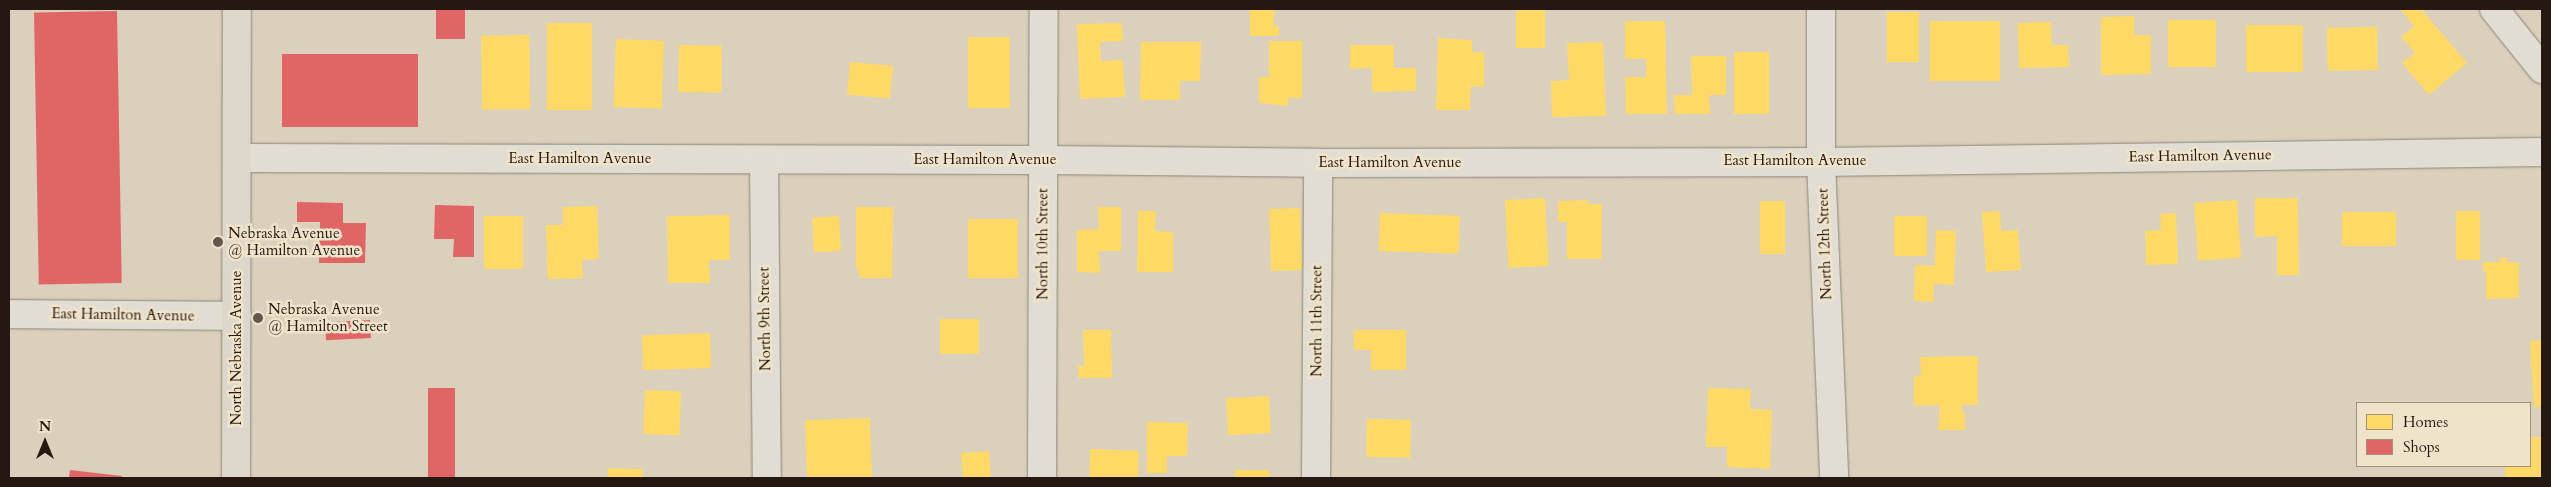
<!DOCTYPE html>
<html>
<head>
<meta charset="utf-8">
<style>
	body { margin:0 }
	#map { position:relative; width:2551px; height:487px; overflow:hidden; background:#dad0bb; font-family:Cardo,serif }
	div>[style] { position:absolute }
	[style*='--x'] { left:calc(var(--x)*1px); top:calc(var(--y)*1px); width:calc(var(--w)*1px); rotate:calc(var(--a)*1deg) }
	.homes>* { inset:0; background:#ffd966; transform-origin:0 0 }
	.shops>* { inset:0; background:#e06666; transform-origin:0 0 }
	.roads { filter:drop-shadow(0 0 1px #8c8579) drop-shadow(0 0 1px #8c8579) }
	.minor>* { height:28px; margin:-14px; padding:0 14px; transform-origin:14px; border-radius:14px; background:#e2ddd2 }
	.major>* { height:28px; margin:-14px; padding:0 14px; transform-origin:14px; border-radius:14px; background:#ddd7cb }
	.dots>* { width:14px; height:14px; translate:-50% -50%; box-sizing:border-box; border:2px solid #efe3ca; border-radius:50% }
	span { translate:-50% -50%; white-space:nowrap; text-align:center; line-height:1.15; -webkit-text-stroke:5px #efe3ca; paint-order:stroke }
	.street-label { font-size:15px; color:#251813 }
	.poi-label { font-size:15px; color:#251813 }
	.left { translate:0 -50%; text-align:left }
	.frame { position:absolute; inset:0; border:10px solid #251813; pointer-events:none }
	.legend { position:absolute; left:2356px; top:402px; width:175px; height:65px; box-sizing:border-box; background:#efe3ca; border:1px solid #9e9281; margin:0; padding:6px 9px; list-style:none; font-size:15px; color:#251813 }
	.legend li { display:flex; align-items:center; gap:10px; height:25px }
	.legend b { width:25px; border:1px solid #9e9281 }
	.north { position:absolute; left:20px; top:417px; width:50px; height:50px; -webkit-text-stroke:4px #efe3ca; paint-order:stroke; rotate:0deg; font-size:14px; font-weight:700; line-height:20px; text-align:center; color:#251813 }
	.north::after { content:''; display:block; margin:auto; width:18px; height:22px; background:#251813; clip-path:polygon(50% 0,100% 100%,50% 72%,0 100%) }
</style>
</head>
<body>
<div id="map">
	<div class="homes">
		<div style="clip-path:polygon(1250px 9px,1274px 9px,1274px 26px,1279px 26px,1279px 36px,1250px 36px)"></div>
		<div style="left:1516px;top:9px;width:29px;height:39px"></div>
		<div style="clip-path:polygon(2403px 9px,2421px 9px,2467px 63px,2429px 95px,2402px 63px,2415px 53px,2401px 37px,2414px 26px,2401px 10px)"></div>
		<div style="left:1887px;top:12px;width:32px;height:50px"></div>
		<div style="clip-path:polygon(2134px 16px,2134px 35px,2151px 35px,2151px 74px,2101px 75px,2101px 17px)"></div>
		<div style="left:2168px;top:20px;width:48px;height:47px"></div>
		<div style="clip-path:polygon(1625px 21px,1665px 21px,1667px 114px,1626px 114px,1625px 77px,1646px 77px,1646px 59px,1625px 59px)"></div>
		<div style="left:1930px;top:21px;width:70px;height:60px"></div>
		<div style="clip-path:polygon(2051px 22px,2052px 45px,2068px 45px,2069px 67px,2019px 68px,2018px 23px)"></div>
		<div style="left:547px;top:23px;width:45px;height:87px"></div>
		<div style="clip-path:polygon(1122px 23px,1123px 41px,1100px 42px,1101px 61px,1123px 60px,1125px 97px,1080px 99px,1077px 24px)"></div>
		<div style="left:2303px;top:25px;width:47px;height:57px;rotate:90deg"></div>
		<div style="left:2377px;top:27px;width:43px;height:50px;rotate:89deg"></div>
		<div style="left:529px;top:35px;width:74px;height:48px;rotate:89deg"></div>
		<div style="left:968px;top:37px;width:42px;height:71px"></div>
		<div style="clip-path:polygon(1438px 38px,1472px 40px,1472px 52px,1484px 52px,1484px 87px,1471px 86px,1470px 110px,1436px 110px)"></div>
		<div style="left:616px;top:39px;width:48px;height:68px;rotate:2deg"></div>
		<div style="clip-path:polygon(1269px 41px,1302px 41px,1302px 98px,1288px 98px,1288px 106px,1259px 103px,1259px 77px,1269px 77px)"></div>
		<div style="clip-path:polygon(1141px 42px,1201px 42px,1200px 81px,1180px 81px,1180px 100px,1140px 100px)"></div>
		<div style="clip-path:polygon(1603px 42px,1606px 116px,1552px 117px,1551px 81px,1569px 80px,1567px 43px)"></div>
		<div style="left:679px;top:45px;width:43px;height:47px;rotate:1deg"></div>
		<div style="clip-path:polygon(1350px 45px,1394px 45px,1394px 68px,1416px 68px,1416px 91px,1372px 92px,1372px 68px,1350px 69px)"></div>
		<div style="left:1734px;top:52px;width:35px;height:62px"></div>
		<div style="clip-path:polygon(1691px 56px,1726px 56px,1726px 95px,1709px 95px,1710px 114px,1675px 114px,1674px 95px,1692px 95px)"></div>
		<div style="left:850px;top:62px;width:43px;height:33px;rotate:5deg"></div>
		<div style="left:1545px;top:198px;width:68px;height:40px;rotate:87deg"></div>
		<div style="clip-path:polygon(2255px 198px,2298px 198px,2299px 275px,2277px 275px,2277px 236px,2255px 237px)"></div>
		<div style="clip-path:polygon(1588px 200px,1588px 204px,1602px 204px,1602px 259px,1567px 259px,1567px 222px,1558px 222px,1558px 201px)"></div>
		<div style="left:2237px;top:200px;width:58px;height:43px;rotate:86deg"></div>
		<div style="left:1760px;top:201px;width:25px;height:53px"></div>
		<div style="clip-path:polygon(597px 206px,599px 259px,582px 260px,583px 278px,548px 279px,546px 225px,563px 225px,563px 207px)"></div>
		<div style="clip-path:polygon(856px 207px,893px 207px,892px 278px,859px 278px,859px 269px,856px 269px)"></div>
		<div style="clip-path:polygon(1098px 207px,1121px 207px,1121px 251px,1099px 251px,1100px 273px,1077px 272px,1077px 230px,1099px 229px)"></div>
		<div style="left:1300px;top:208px;width:62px;height:31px;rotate:88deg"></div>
		<div style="clip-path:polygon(1138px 211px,1156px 211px,1155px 231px,1173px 232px,1173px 272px,1137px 272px)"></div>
		<div style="clip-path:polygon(2000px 211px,2001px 231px,2018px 230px,2021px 270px,1986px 272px,1982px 212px)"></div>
		<div style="left:2480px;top:211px;width:49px;height:24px;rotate:90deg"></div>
		<div style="left:2396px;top:212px;width:34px;height:54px;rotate:90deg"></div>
		<div style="left:1380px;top:213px;width:80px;height:38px;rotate:2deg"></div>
		<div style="clip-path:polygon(2176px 213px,2178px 264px,2146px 265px,2145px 231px,2161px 230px,2160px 214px)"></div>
		<div style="clip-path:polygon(730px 215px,730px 260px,709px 260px,710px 283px,668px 283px,667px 216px)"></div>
		<div style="left:484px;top:216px;width:39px;height:53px"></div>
		<div style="left:839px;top:216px;width:35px;height:27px;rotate:87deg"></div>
		<div style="left:1894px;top:216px;width:33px;height:40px"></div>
		<div style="left:968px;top:219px;width:50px;height:59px"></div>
		<div style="clip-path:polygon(1936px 230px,1956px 231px,1954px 285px,1934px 284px,1933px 302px,1914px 301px,1915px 265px,1935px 266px)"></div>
		<div style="clip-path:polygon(2500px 258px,2507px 258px,2507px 262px,2519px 262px,2519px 298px,2486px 299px,2486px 271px,2483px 271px,2483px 262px,2500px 262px)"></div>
		<div style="left:940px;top:319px;width:39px;height:35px"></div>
		<div style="clip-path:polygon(1083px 330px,1111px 330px,1112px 378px,1078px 378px,1078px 366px,1084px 366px)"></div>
		<div style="clip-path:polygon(1354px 330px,1406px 330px,1406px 370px,1371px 370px,1371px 350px,1354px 350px)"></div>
		<div style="left:710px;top:333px;width:35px;height:68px;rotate:88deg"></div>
		<div style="clip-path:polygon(2542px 340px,2542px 407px,2534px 407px,2530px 341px)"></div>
		<div style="clip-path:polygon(1978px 356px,1978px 405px,1962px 405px,1962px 412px,1965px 412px,1965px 430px,1938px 430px,1940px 405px,1914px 406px,1914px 376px,1921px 376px,1920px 357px)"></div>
		<div style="clip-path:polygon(1708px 388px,1751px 389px,1750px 409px,1772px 410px,1770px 469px,1727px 467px,1727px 447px,1706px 447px)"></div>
		<div style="left:645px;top:390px;width:36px;height:44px;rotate:2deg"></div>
		<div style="left:1269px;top:396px;width:37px;height:43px;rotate:87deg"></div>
		<div style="left:870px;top:418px;width:59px;height:65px;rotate:88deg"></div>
		<div style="left:1367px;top:419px;width:44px;height:38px;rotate:1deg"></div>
		<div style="clip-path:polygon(1147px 422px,1188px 423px,1187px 456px,1167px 456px,1167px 473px,1147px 473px)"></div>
		<div style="clip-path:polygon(2530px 437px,2542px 437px,2542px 478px,2505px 478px,2505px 466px,2530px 466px)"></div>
		<div style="left:1090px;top:449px;width:49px;height:29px;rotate:2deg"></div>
		<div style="left:989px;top:451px;width:27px;height:28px;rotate:86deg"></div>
		<div style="left:608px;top:468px;width:35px;height:10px;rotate:2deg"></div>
		<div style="left:1235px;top:470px;width:34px;height:8px"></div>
	</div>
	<div class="shops">
		<div style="left:436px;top:9px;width:29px;height:30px"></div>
		<div style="left:117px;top:11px;width:272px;height:83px;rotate:89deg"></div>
		<div style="left:282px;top:54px;width:136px;height:73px"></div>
		<div style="clip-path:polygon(297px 202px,343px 203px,343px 223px,366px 223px,365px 263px,319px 263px,320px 222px,297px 222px)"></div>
		<div style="clip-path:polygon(435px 205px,474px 206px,474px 257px,453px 257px,454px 239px,434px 239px)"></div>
		<div style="left:370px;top:320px;width:18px;height:45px;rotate:87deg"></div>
		<div style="left:428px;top:388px;width:27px;height:90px"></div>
		<div style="clip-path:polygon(70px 470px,122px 476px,122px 478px,69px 478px)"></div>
	</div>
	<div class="roads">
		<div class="minor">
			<div style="--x:1821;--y:9;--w:153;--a:90"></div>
			<div style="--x:1821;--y:162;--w:316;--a:87.6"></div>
			<div style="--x:2494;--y:9;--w:77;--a:51.3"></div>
			<div style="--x:237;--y:158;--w:807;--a:0.14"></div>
			<div style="--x:1044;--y:160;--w:274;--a:0.6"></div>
			<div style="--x:1318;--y:163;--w:503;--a:-0.11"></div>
			<div style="--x:1821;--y:162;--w:721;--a:-0.79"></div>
			<div style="--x:764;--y:160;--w:318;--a:89.5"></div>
			<div style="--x:9;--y:314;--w:228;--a:0.5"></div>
			<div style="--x:1042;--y:478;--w:469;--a:-89.8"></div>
			<div style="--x:1316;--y:478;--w:315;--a:-89.6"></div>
		</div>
		<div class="major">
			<div style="--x:236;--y:478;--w:469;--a:-89.9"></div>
		</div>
	</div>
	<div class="dots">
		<div style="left:218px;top:242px;background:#64584e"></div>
		<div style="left:258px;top:318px;background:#64584e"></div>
	</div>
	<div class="street-label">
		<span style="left:2200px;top:156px;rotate:-1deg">East Hamilton Avenue</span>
		<span style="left:580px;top:159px">East Hamilton Avenue</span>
		<span style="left:985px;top:160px">East Hamilton Avenue</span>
		<span style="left:1795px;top:161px">East Hamilton Avenue</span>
		<span style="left:1390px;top:163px">East Hamilton Avenue</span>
		<span style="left:1043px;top:244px;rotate:-90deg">North 10th Street</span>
		<span style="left:1825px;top:244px;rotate:-92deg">North 12th Street</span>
		<span style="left:123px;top:315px;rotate:1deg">East Hamilton Avenue</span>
		<span style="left:765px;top:319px;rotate:-91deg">North 9th Street</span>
		<span style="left:1317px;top:321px;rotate:-90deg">North 11th Street</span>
		<span style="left:237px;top:348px;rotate:-90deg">North Nebraska Avenue</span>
	</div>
	<div class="poi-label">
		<span class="left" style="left:228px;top:242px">Nebraska Avenue<br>@ Hamilton Avenue</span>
		<span class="left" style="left:268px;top:318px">Nebraska Avenue<br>@ Hamilton Street</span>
	</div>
	<div class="frame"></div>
	<ul class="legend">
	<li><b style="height:14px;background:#ffd966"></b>Homes</li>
	<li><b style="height:14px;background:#e06666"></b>Shops</li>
	</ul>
	<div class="north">N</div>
</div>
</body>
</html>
